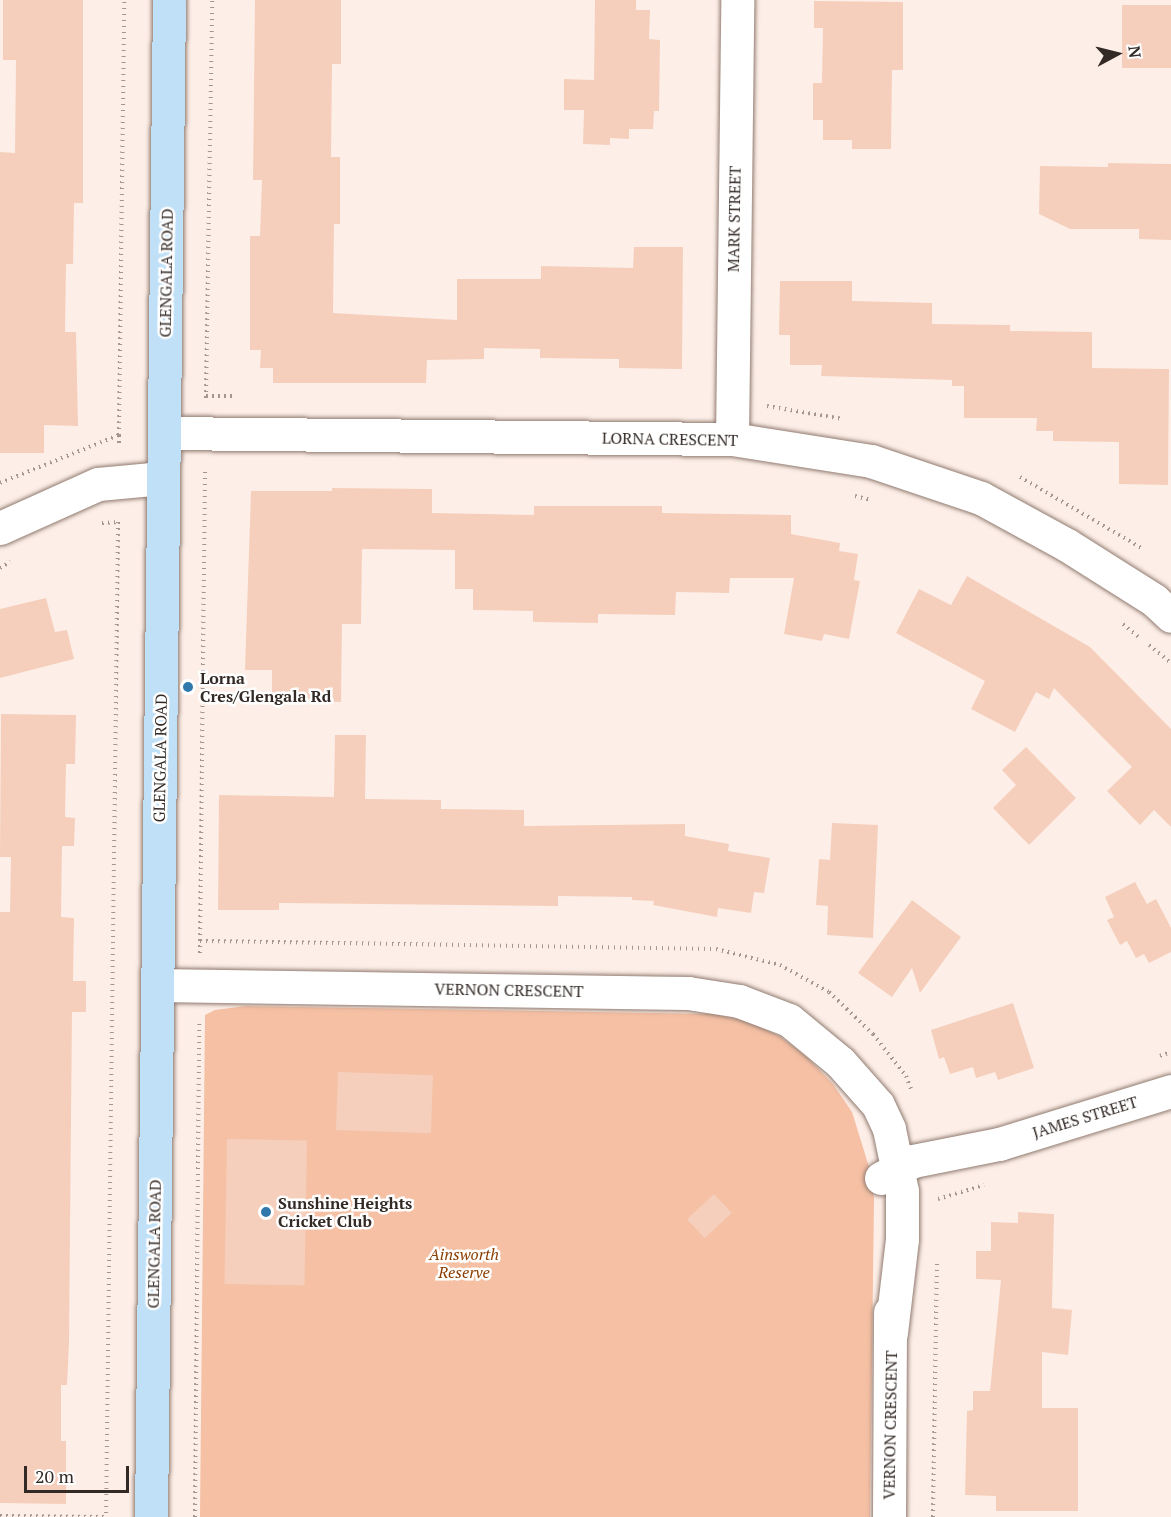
<!DOCTYPE html>
<html>
<head>
<meta charset="utf-8">
<style>
	body { margin:0 }
	#map { position:relative; width:1171px; height:1517px; overflow:hidden; background:#fdefe8; font-family:"PT Serif",serif }
	div>[style] { position:absolute }
	[style*='--x'] { left:calc(var(--x)*1px); top:calc(var(--y)*1px); width:calc(var(--w)*1px); rotate:calc(var(--a)*1deg) }
	.green>* { inset:0; background:#f5c0a4 }
	.building>* { inset:0; background:#f5cfbc; transform-origin:0 0 }
	.path>* { height:4px; margin-top:-2px; transform-origin:0; background:repeating-linear-gradient(90deg,#a39791 0 1.5px,transparent 0 6px) }
	.roads { filter:drop-shadow(0 0 2px #907b70) drop-shadow(0 0 2px #907b70) }
	.street>* { height:33px; margin:-16.5px; padding:0 16.5px; transform-origin:16.5px; border-radius:16.5px; background:#fff }
	.secondary>* { height:33px; margin:-16.5px; padding:0 16.5px; transform-origin:16.5px; border-radius:16.5px; background:#bfe0f7 }
	.dots>* { width:16px; height:16px; translate:-50% -50%; box-sizing:border-box; border:3px solid #fff; border-radius:50% }
	span { translate:-50% -50%; white-space:nowrap; text-align:center; line-height:1.15; -webkit-text-stroke:5px #fff; paint-order:stroke }
	.street-label { font-size:16px; color:#332a26 }
	.poi-label { font-size:16px; color:#332a26; font-weight:700 }
	.left { translate:0 -50%; text-align:left }
	.park-label { font-size:16px; color:#8c3d00; font-style:italic }
	.north { position:absolute; left:1087px; top:24px; width:60px; height:60px; -webkit-text-stroke:4px #fff; paint-order:stroke; rotate:83deg; font-size:16px; font-weight:700; line-height:24px; text-align:center; color:#332a26 }
	.north::after { content:''; display:block; margin:auto; width:21px; height:27px; background:#332a26; clip-path:polygon(50% 0,100% 100%,50% 72%,0 100%) }
	.scale { position:absolute; left:24px; top:1466px; width:105px; height:27px; box-sizing:border-box; border:3px solid #332a26; border-top:0; padding-left:8px; font-size:18px; line-height:21px; white-space:nowrap; color:#332a26; -webkit-text-stroke:4px #fff; paint-order:stroke }
</style>
</head>
<body>
<div id="map">
	<div class="green">
		<div style="clip-path:polygon(246px 1006px,714px 1014px,750px 1022px,779px 1036px,806px 1056px,833px 1084px,852px 1112px,870px 1170px,874px 1198px,870px 1517px,200px 1517px,205px 1015px,215px 1010px)"></div>
	</div>
	<div class="building">
		<div style="clip-path:polygon(3px 0,83px 0,83px 203px,74px 203px,73px 264px,66px 264px,65px 332px,76px 332px,78px 426px,44px 425px,44px 453px,0 453px,0 152px,15px 153px,16px 60px,3px 60px)"></div>
		<div style="clip-path:polygon(255px 0,341px 0,341px 64px,332px 64px,331px 157px,340px 157px,340px 224px,334px 224px,333px 313px,457px 320px,457px 279px,541px 279px,541px 266px,633px 268px,634px 247px,683px 247px,682px 369px,619px 368px,619px 359px,540px 358px,540px 349px,484px 348px,484px 359px,427px 360px,426px 383px,273px 383px,273px 368px,260px 368px,261px 350px,250px 350px,250px 236px,260px 236px,262px 180px,253px 180px)"></div>
		<div style="clip-path:polygon(595px 0,636px 0,636px 10px,650px 10px,649px 39px,660px 40px,659px 111px,654px 111px,653px 129px,629px 129px,629px 139px,610px 138px,610px 145px,583px 144px,584px 110px,564px 110px,564px 79px,594px 80px)"></div>
		<div style="clip-path:polygon(814px 1px,903px 2px,903px 70px,892px 70px,891px 149px,852px 149px,852px 140px,823px 140px,823px 120px,813px 120px,813px 83px,822px 83px,823px 28px,814px 28px)"></div>
		<div style="left:1122px;top:5px;width:49px;height:63px"></div>
		<div style="clip-path:polygon(1108px 163px,1171px 164px,1171px 240px,1139px 239px,1139px 229px,1070px 229px,1039px 214px,1040px 166px,1108px 167px)"></div>
		<div style="clip-path:polygon(780px 281px,852px 281px,852px 301px,932px 303px,932px 324px,1010px 325px,1010px 331px,1092px 332px,1092px 368px,1169px 369px,1168px 485px,1119px 484px,1119px 442px,1053px 441px,1053px 431px,1036px 431px,1037px 418px,964px 418px,964px 386px,952px 386px,952px 380px,821px 376px,822px 365px,790px 365px,790px 335px,779px 335px)"></div>
		<div style="clip-path:polygon(332px 488px,432px 489px,432px 513px,534px 515px,534px 506px,662px 506px,662px 513px,791px 515px,791px 534px,840px 543px,839px 551px,858px 554px,854px 580px,860px 581px,849px 639px,824px 634px,822px 641px,784px 634px,794px 578px,730px 578px,729px 593px,676px 592px,675px 615px,598px 614px,598px 623px,533px 622px,533px 611px,473px 610px,473px 589px,455px 589px,455px 550px,362px 549px,361px 624px,342px 624px,341px 702px,272px 701px,272px 670px,245px 670px,251px 491px,332px 491px)"></div>
		<div style="clip-path:polygon(967px 576px,1090px 647px,1171px 729px,1171px 827px,1154px 810px,1140px 825px,1107px 791px,1132px 767px,1054px 688px,1049px 699px,1036px 692px,1015px 732px,971px 709px,985px 681px,896px 633px,919px 589px,951px 605px)"></div>
		<div style="clip-path:polygon(46px 598px,55px 632px,67px 630px,74px 659px,0 678px,0 609px)"></div>
		<div style="clip-path:polygon(1px 714px,76px 715px,75px 764px,66px 764px,65px 817px,75px 818px,74px 846px,62px 846px,61px 917px,74px 918px,73px 981px,86px 981px,86px 1012px,72px 1012px,69px 1343px,67px 1385px,61px 1385px,61px 1441px,66px 1441px,66px 1504px,0 1503px,0 912px,10px 912px,11px 857px,0 857px)"></div>
		<div style="clip-path:polygon(335px 735px,366px 735px,365px 799px,441px 800px,441px 809px,524px 810px,524px 826px,685px 824px,685px 836px,729px 844px,728px 851px,770px 858px,764px 893px,754px 892px,751px 913px,718px 908px,717px 917px,653px 905px,654px 901px,632px 900px,632px 897px,558px 896px,558px 906px,279px 903px,279px 910px,218px 910px,219px 795px,334px 797px)"></div>
		<div style="clip-path:polygon(1026px 747px,1076px 798px,1029px 845px,993px 808px,1016px 785px,1002px 770px)"></div>
		<div style="clip-path:polygon(832px 823px,878px 825px,873px 938px,827px 935px,828px 906px,816px 905px,819px 859px,830px 860px)"></div>
		<div style="clip-path:polygon(1135px 882px,1147px 904px,1156px 899px,1171px 928px,1171px 952px,1149px 963px,1144px 954px,1136px 958px,1127px 941px,1120px 945px,1107px 920px,1114px 917px,1105px 897px)"></div>
		<div style="clip-path:polygon(912px 900px,961px 937px,920px 993px,912px 968px,892px 997px,858px 973px)"></div>
		<div style="clip-path:polygon(1013px 1003px,1034px 1068px,998px 1080px,995px 1072px,976px 1078px,973px 1067px,950px 1074px,944px 1057px,939px 1059px,931px 1030px)"></div>
		<div style="left:338px;top:1072px;width:95px;height:58px;rotate:2deg"></div>
		<div style="left:227px;top:1139px;width:80px;height:145px;rotate:1deg"></div>
		<div style="left:714px;top:1194px;width:26px;height:37px;rotate:47deg"></div>
		<div style="clip-path:polygon(1018px 1212px,1054px 1214px,1052px 1308px,1072px 1310px,1068px 1355px,1042px 1352px,1042px 1408px,1078px 1408px,1078px 1511px,996px 1511px,996px 1496px,965px 1495px,967px 1411px,973px 1410px,973px 1391px,990px 1391px,1001px 1280px,976px 1279px,976px 1251px,991px 1251px,991px 1222px,1018px 1223px)"></div>
	</div>
	<div class="path">
		<div style="--x:206;--y:396;--w:26;--a:0"></div>
		<div style="--x:206;--y:398;--w:398;--a:-89.1"></div>
		<div style="--x:767;--y:406;--w:77;--a:9.7"></div>
		<div style="--x:119;--y:435;--w:435;--a:-89.3"></div>
		<div style="--x:1020;--y:477;--w:143;--a:30.3"></div>
		<div style="--x:0;--y:483;--w:128;--a:-22"></div>
		<div style="--x:119;--y:435;--w:12;--a:90"></div>
		<div style="--x:855;--y:496;--w:16;--a:14"></div>
		<div style="--x:102;--y:523;--w:16;--a:-4"></div>
		<div style="--x:118;--y:522;--w:995;--a:90.69"></div>
		<div style="--x:0;--y:568;--w:12;--a:-31"></div>
		<div style="--x:1123;--y:624;--w:23;--a:40"></div>
		<div style="--x:1149;--y:645;--w:28;--a:39"></div>
		<div style="--x:200;--y:941;--w:516;--a:0.89"></div>
		<div style="--x:716;--y:949;--w:66;--a:14"></div>
		<div style="--x:780;--y:965;--w:56;--a:28.9"></div>
		<div style="--x:829;--y:992;--w:61;--a:43.7"></div>
		<div style="--x:873;--y:1034;--w:53;--a:51.8"></div>
		<div style="--x:906;--y:1076;--w:14;--a:69"></div>
		<div style="--x:200;--y:953;--w:484;--a:-89.4"></div>
		<div style="--x:1160;--y:1056;--w:12;--a:-20"></div>
		<div style="--x:938;--y:1199;--w:48;--a:-16.9"></div>
		<div style="--x:0;--y:1516;--w:106;--a:0.5"></div>
		<div style="--x:195;--y:1517;--w:496;--a:-89.5"></div>
		<div style="--x:933;--y:1517;--w:257;--a:-89.1"></div>
	</div>
	<div class="roads">
		<div class="street">
			<div style="--x:164;--y:433;--w:568;--a:0.61"></div>
			<div style="--x:732;--y:439;--w:141;--a:9"></div>
			<div style="--x:871;--y:461;--w:116;--a:18.6"></div>
			<div style="--x:981;--y:498;--w:98;--a:28.7"></div>
			<div style="--x:1067;--y:545;--w:103;--a:32.3"></div>
			<div style="--x:1154;--y:600;--w:23;--a:43"></div>
			<div style="--x:732;--y:439;--w:439;--a:-89.3"></div>
			<div style="--x:0;--y:528;--w:107;--a:-24.2"></div>
			<div style="--x:98;--y:484;--w:65;--a:-5.3"></div>
			<div style="--x:157;--y:985;--w:531;--a:0.86"></div>
			<div style="--x:688;--y:993;--w:52;--a:8.9"></div>
			<div style="--x:739;--y:1001;--w:53;--a:20.8"></div>
			<div style="--x:789;--y:1020;--w:66;--a:39.5"></div>
			<div style="--x:840;--y:1062;--w:57;--a:48.5"></div>
			<div style="--x:878;--y:1105;--w:26;--a:65"></div>
			<div style="--x:889;--y:1129;--w:63;--a:78.2"></div>
			<div style="--x:902;--y:1191;--w:48;--a:90"></div>
			<div style="--x:902;--y:1239;--w:95;--a:96.7"></div>
			<div style="--x:881;--y:1178;--w:36;--a:-28"></div>
			<div style="--x:913;--y:1161;--w:88;--a:-11.2"></div>
			<div style="--x:999;--y:1144;--w:180;--a:-17.1"></div>
			<div style="--x:889;--y:1517;--w:205;--a:-89.7"></div>
		</div>
		<div class="secondary">
			<div style="--x:151;--y:1517;--w:1517;--a:-89.32"></div>
		</div>
	</div>
	<div class="dots">
		<div style="left:188px;top:687px;background:#3178ad"></div>
		<div style="left:266px;top:1212px;background:#3178ad"></div>
	</div>
	<div class="street-label">
		<span style="left:734px;top:219px;rotate:-89deg">MARK STREET</span>
		<span style="left:166px;top:273px;rotate:-89deg">GLENGALA ROAD</span>
		<span style="left:670px;top:439px;rotate:1deg">LORNA CRESCENT</span>
		<span style="left:160px;top:758px;rotate:-89deg">GLENGALA ROAD</span>
		<span style="left:509px;top:990px;rotate:1deg">VERNON CRESCENT</span>
		<span style="left:1085px;top:1117px;rotate:-17deg">JAMES STREET</span>
		<span style="left:154px;top:1244px;rotate:-89deg">GLENGALA ROAD</span>
		<span style="left:890px;top:1425px;rotate:-89deg">VERNON CRESCENT</span>
	</div>
	<div class="poi-label">
		<span class="left" style="left:200px;top:687px">Lorna<br>Cres/Glengala Rd</span>
		<span class="left" style="left:278px;top:1212px">Sunshine Heights<br>Cricket Club</span>
	</div>
	<div class="park-label">
		<span style="left:464px;top:1263px">Ainsworth<br>Reserve</span>
	</div>
	<div class="north">N</div>
	<div class="scale">20 m</div>
</div>
</body>
</html>
